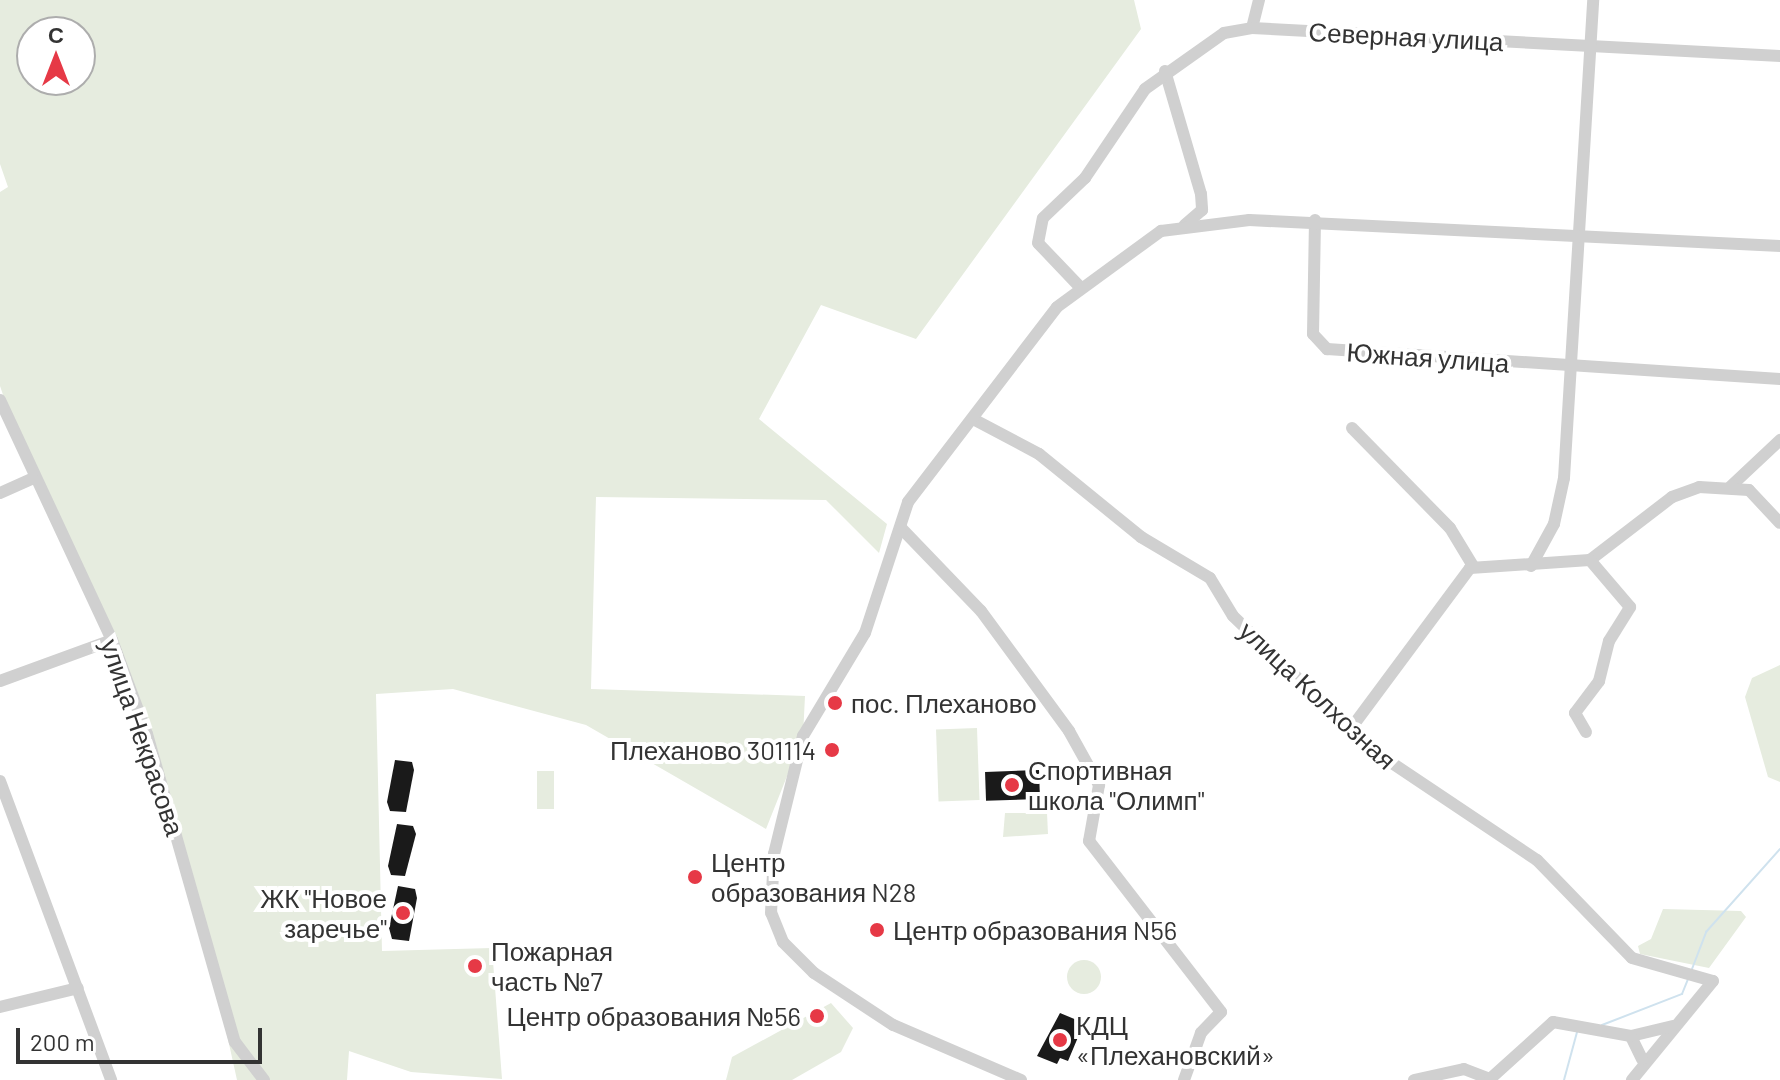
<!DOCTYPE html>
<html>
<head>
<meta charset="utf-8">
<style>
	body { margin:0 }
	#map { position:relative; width:1780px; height:1080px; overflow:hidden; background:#fff; font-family:Barlow,sans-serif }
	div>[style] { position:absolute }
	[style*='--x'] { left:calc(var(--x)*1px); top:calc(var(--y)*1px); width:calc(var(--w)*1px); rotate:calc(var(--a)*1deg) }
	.green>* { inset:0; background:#e6ecdf; transform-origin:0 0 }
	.round { border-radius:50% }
	.stream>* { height:2px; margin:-1px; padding:0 1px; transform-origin:1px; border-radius:1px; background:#cfe2ee }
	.building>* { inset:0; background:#1a1a1a; transform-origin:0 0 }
	.minor>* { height:12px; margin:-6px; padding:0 6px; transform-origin:6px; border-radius:6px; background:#d0d0d0 }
	.dots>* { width:22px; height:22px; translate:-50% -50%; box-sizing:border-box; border:4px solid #fff; border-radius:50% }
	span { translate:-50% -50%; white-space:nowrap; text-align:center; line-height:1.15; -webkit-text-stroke:8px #fff; paint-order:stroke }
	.street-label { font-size:26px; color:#333 }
	.poi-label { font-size:26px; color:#333 }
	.left { translate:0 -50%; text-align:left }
	.right { translate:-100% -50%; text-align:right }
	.north { position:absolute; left:16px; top:16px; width:80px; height:80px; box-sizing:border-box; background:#fff; border:2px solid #adadad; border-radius:50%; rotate:0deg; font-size:22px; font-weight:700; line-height:32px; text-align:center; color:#333 }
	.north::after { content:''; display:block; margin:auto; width:28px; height:36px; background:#e63946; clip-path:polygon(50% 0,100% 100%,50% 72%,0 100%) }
	.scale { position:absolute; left:16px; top:1028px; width:246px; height:36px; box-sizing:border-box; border:4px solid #333; border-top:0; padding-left:10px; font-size:24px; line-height:28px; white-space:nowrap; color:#333; -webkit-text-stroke:6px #fff; paint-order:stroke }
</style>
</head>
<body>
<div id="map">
	<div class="green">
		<div style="clip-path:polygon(evenodd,0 0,1134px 0,1141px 29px,916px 339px,821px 305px,759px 419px,887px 524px,879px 553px,826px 500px,596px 497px,591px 689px,805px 696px,803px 736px,766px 829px,586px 725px,453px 689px,376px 694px,382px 951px,492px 948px,502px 1079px,411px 1072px,349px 1051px,347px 1080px,237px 1080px,195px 890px,120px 662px,26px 462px,0 386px,0 192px,8px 187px,0 164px,0 0,32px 32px,80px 32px,80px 80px,32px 80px,32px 32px)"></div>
		<div style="clip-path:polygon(1780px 665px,1780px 782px,1768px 777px,1745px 697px,1752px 678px)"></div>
		<div style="left:977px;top:728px;width:72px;height:41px;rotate:88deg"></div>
		<div style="left:537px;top:771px;width:17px;height:38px"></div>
		<div style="clip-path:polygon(1005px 813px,1047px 813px,1048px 834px,1003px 837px)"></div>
		<div style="clip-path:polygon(1663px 909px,1741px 911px,1746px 917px,1709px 968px,1640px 954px,1638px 946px,1651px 939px)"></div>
		<div class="round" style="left:1067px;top:960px;width:34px;height:34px"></div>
		<div style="clip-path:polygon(831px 1003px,853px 1028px,841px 1052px,792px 1080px,726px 1080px,732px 1057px)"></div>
	</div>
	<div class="stream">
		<div style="--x:1692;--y:969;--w:40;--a:-69"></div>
		<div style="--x:1706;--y:932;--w:111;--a:-48.3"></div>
		<div style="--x:1602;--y:1025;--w:86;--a:-21.2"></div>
		<div style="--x:1682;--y:994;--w:16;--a:-68"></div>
		<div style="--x:1564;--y:1080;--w:50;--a:-74.8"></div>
	</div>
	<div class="building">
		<div style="clip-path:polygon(395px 760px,412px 762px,414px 770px,406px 812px,390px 811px,387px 802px)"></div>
		<div style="left:1039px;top:770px;width:29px;height:54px;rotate:88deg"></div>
		<div style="clip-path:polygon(397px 824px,413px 826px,416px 834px,405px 876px,391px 875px,388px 866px)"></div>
		<div style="clip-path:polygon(398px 886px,415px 889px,417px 898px,409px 941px,392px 939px,389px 928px)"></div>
		<div style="clip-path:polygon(1060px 1013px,1084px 1023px,1068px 1061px,1060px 1058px,1057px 1064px,1037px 1056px)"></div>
	</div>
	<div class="minor">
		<div style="--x:1252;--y:28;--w:29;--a:-76"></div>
		<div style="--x:1165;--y:71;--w:128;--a:73.7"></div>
		<div style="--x:1201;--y:194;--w:16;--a:86"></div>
		<div style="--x:1202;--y:210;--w:23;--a:139"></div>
		<div style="--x:1315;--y:220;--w:114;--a:91"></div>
		<div style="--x:1313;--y:334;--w:21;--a:47"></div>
		<div style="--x:1327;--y:349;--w:454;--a:3.8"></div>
		<div style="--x:1079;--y:286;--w:59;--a:-133.6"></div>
		<div style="--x:1038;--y:243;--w:25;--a:-79"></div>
		<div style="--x:1043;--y:218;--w:58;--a:-43.6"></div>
		<div style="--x:1085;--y:178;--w:107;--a:-56"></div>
		<div style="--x:1145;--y:89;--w:97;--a:-35.3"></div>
		<div style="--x:1224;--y:33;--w:28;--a:-10"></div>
		<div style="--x:1252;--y:28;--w:529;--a:3.04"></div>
		<div style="--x:0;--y:400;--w:265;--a:65"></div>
		<div style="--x:112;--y:640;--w:100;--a:69.6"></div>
		<div style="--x:147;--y:734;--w:320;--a:74.1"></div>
		<div style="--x:235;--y:1042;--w:48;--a:52.7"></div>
		<div style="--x:973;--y:419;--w:75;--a:27.9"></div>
		<div style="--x:1039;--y:454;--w:132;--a:39.1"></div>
		<div style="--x:1141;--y:537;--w:80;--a:30.7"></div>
		<div style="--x:1210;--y:578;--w:44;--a:58.8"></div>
		<div style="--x:1233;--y:616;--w:192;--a:43.9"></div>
		<div style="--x:1371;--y:749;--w:200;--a:33.8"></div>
		<div style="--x:1537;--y:860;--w:136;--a:45.9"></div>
		<div style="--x:1632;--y:958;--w:84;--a:15.9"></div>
		<div style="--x:1713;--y:981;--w:128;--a:129.3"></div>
		<div style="--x:1352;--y:428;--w:140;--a:45.6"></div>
		<div style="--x:1450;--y:528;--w:44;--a:58.8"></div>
		<div style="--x:1730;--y:487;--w:69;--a:-43.2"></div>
		<div style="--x:0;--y:493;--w:35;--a:-24"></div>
		<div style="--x:902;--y:529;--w:114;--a:46.1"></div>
		<div style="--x:981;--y:611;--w:149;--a:53.7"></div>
		<div style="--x:1069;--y:731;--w:62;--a:60.9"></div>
		<div style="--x:1099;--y:785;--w:57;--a:100.1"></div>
		<div style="--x:1089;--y:841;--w:216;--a:52.3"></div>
		<div style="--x:1221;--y:1012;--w:29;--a:134"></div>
		<div style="--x:1201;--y:1033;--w:50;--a:109.9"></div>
		<div style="--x:1531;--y:566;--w:48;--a:-61.3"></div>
		<div style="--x:1554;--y:524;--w:47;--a:-77.7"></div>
		<div style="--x:1564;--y:478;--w:479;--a:-86.5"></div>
		<div style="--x:0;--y:681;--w:119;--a:-20.1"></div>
		<div style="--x:1352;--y:727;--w:198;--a:-53.4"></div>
		<div style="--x:1470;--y:568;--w:120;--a:-3.8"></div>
		<div style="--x:1590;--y:560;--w:103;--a:-37.5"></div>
		<div style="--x:1672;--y:497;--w:29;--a:-20"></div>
		<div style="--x:1699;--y:487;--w:50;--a:3.4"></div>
		<div style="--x:1749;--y:490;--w:45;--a:46.8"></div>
		<div style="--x:1586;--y:732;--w:22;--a:-120"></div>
		<div style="--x:1575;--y:713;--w:40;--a:-53"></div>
		<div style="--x:1599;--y:681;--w:41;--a:-76"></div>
		<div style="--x:1609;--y:641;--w:40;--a:-58"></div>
		<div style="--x:1630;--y:607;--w:62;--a:-130.4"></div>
		<div style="--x:0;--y:781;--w:319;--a:69.6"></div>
		<div style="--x:0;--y:1007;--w:80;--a:-13.7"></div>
		<div style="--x:1642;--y:1059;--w:25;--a:-116"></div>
		<div style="--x:1631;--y:1036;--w:43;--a:-13.4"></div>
		<div style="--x:1021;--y:1080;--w:139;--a:-156.7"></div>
		<div style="--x:893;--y:1025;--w:95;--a:-146.6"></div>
		<div style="--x:814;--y:973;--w:44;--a:-135"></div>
		<div style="--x:783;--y:942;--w:31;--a:-112"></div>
		<div style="--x:771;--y:913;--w:59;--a:-87.1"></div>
		<div style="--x:774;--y:854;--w:122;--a:-76.2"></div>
		<div style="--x:803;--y:736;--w:120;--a:-59"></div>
		<div style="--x:865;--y:633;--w:138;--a:-71.8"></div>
		<div style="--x:908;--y:502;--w:245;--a:-52.6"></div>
		<div style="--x:1057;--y:307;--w:129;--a:-36.2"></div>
		<div style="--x:1161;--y:231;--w:89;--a:-7.1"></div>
		<div style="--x:1249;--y:220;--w:532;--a:2.8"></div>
		<div style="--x:1414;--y:1080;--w:51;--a:-12.4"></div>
		<div style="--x:1464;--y:1069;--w:28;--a:21"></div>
		<div style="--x:1490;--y:1079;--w:85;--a:-42.1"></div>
		<div style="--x:1553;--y:1022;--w:79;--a:10.2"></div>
	</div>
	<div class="dots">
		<div style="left:835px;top:703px;background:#e63946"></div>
		<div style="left:832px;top:750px;background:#e63946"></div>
		<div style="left:1012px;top:785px;background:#e63946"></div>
		<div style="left:695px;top:877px;background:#e63946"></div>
		<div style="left:403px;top:913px;background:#e63946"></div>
		<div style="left:877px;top:930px;background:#e63946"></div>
		<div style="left:475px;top:966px;background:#e63946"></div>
		<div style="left:817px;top:1016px;background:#e63946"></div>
		<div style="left:1060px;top:1040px;background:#e63946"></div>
	</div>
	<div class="street-label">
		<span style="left:1406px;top:36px;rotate:3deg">Северная улица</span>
		<span style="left:1428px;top:357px;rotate:4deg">Южная улица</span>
		<span style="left:1318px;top:695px;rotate:43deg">улица Колхозная</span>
		<span style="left:143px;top:737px;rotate:71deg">улица Некрасова</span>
	</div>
	<div class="poi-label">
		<span class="left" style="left:851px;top:703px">пос. Плеханово</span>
		<span class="right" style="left:816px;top:750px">Плеханово 301114</span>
		<span class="left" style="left:1028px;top:785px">Спортивная<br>школа "Олимп"</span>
		<span class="left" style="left:711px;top:877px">Центр<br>образования N28</span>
		<span class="right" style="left:387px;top:913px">ЖК "Новое<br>заречье"</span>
		<span class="left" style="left:893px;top:930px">Центр образования N56</span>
		<span class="left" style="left:491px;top:966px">Пожарная<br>часть №7</span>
		<span class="right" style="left:801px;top:1016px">Центр образования №56</span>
		<span class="left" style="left:1076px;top:1040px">КДЦ<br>«Плехановский»</span>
	</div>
	<div class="north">С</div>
	<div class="scale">200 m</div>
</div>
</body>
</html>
